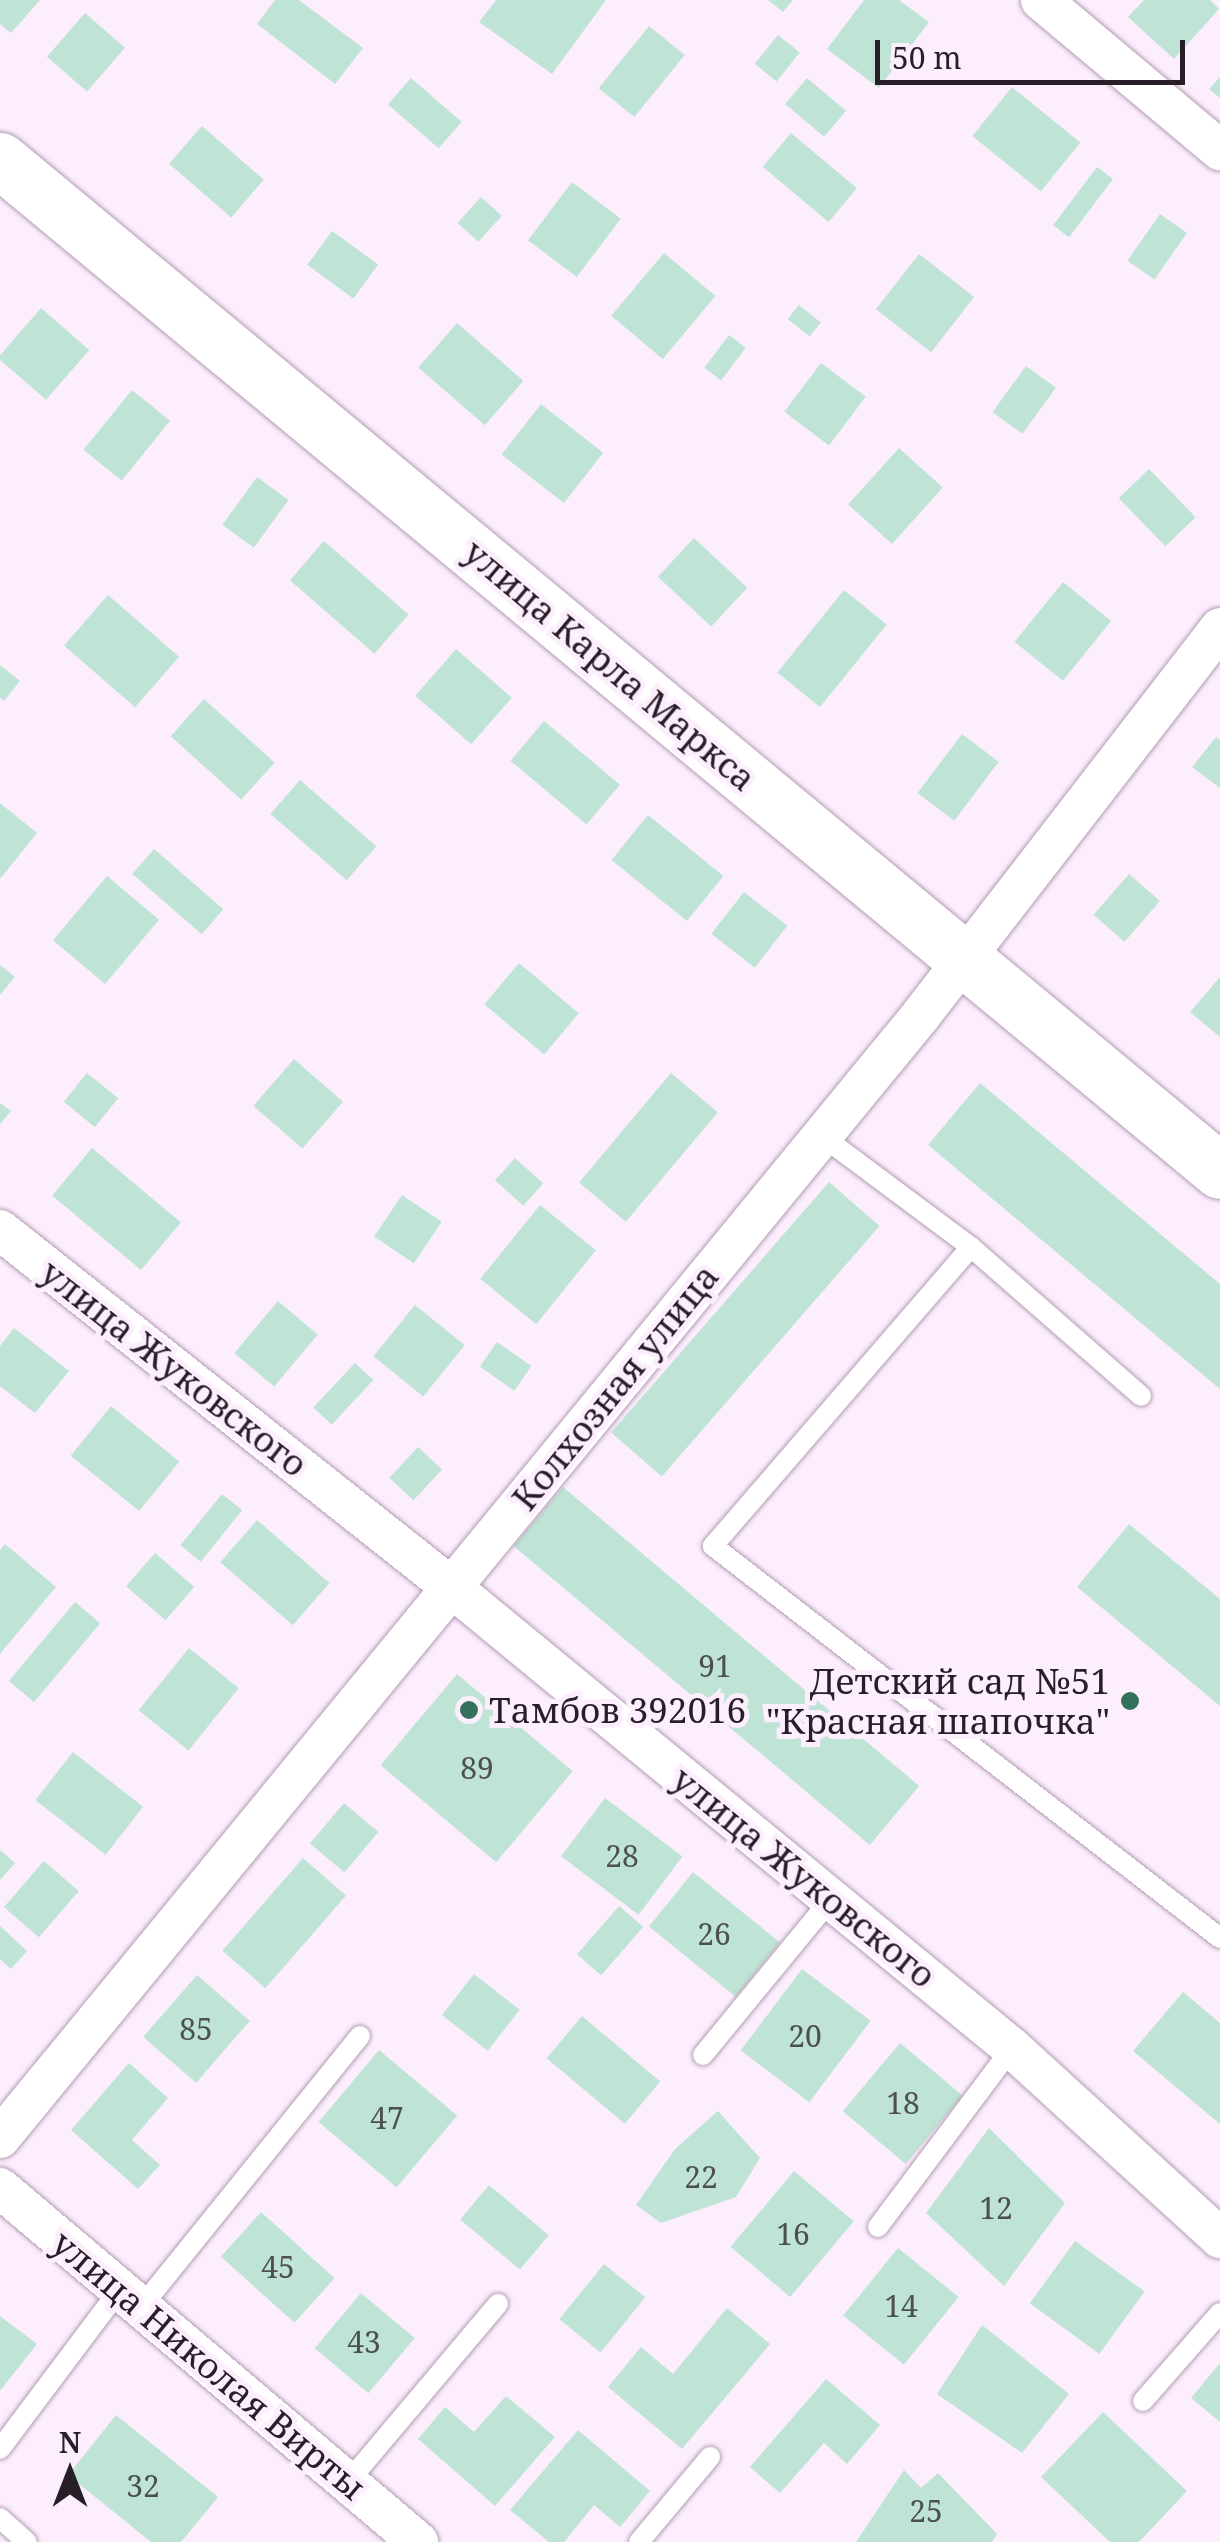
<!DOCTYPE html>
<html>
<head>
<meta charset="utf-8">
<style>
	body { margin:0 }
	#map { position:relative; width:1220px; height:2542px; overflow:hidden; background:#fdeefe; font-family:"Noto Serif",serif }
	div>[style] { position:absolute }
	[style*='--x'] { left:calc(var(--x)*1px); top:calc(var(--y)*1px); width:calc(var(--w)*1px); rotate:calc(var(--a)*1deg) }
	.building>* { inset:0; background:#bfe4d5; transform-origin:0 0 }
	.roads { filter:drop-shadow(0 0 2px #b49cb5) drop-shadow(0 0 2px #b49cb5) }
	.lane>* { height:20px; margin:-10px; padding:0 10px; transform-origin:10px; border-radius:10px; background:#fff }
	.street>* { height:40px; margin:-20px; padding:0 20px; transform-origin:20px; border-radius:20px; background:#fff }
	.secondary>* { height:55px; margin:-27.5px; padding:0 27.5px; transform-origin:27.5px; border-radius:27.5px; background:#fff }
	.dots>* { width:28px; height:28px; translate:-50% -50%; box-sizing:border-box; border:5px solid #fdeefe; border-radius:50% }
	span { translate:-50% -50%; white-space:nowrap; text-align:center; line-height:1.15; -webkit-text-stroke:10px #fdeefe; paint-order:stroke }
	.number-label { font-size:30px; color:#4d5052 }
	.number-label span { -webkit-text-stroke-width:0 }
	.street-label { font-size:35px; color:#271e27 }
	.poi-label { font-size:35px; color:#271e27 }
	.right { translate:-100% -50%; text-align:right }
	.left { translate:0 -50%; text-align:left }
	.north { position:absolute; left:20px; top:2422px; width:100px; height:100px; -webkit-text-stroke:8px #fdeefe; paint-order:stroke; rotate:0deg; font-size:28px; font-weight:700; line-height:40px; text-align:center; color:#271e27 }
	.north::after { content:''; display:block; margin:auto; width:35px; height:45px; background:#271e27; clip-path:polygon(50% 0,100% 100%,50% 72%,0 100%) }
	.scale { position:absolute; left:875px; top:40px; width:310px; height:45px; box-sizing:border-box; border:5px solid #271e27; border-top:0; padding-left:12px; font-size:30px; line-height:35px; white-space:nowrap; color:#271e27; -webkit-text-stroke:8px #fdeefe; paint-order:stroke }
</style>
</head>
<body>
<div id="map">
	<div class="building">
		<div style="clip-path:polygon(0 0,40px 0,11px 33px,0 24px)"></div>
		<div style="clip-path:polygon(275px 0,299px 0,363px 48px,335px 84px,257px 24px)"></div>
		<div style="clip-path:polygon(496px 0,606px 0,552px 74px,479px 22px)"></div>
		<div style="clip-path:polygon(768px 0,793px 0,783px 12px)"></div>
		<div style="clip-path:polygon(864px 0,899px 0,929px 22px,879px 88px,827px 49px)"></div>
		<div style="clip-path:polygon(1144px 0,1210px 0,1219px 9px,1174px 59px,1128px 17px)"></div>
		<div style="left:85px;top:13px;width:53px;height:58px;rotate:41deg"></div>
		<div style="left:649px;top:26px;width:46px;height:80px;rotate:39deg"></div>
		<div style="left:778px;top:35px;width:28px;height:37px;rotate:39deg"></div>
		<div style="clip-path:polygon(1220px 77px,1220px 98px,1209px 89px)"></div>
		<div style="left:411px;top:78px;width:67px;height:35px;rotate:41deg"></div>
		<div style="left:807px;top:78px;width:51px;height:34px;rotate:40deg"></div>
		<div style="left:1012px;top:87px;width:88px;height:63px;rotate:39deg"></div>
		<div style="left:202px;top:126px;width:82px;height:50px;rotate:41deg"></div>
		<div style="left:791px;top:133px;width:86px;height:44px;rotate:40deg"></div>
		<div style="left:1097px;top:167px;width:20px;height:73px;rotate:37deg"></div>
		<div style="left:572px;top:182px;width:61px;height:73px;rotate:37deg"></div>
		<div style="left:481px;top:197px;width:28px;height:35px;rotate:42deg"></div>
		<div style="left:1160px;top:214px;width:33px;height:57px;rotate:35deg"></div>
		<div style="left:332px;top:231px;width:57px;height:42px;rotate:36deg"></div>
		<div style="left:664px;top:253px;width:67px;height:82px;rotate:40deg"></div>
		<div style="left:919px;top:254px;width:70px;height:70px;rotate:38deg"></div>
		<div style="left:799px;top:305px;width:28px;height:18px;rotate:39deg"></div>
		<div style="left:41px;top:308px;width:64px;height:66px;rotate:41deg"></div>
		<div style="left:457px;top:323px;width:88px;height:59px;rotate:41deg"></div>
		<div style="left:729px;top:335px;width:21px;height:41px;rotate:37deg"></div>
		<div style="left:821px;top:363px;width:56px;height:61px;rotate:37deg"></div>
		<div style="left:1026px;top:366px;width:37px;height:57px;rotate:36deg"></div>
		<div style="left:132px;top:390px;width:49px;height:77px;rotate:39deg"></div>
		<div style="left:541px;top:404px;width:79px;height:64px;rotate:38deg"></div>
		<div style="left:899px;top:448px;width:59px;height:76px;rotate:42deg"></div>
		<div style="left:1149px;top:469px;width:67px;height:42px;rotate:46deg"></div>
		<div style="left:257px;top:477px;width:39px;height:59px;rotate:36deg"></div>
		<div style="left:694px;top:538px;width:73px;height:53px;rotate:43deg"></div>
		<div style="left:324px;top:541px;width:112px;height:52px;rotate:41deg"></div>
		<div style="left:1063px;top:582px;width:62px;height:77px;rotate:39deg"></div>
		<div style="left:844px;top:590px;width:55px;height:106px;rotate:39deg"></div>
		<div style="left:108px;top:595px;width:94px;height:67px;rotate:41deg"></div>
		<div style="left:456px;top:649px;width:74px;height:62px;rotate:41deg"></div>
		<div style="clip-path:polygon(0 665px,20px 681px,4px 701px,0 697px)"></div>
		<div style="left:204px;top:699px;width:95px;height:50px;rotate:42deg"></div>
		<div style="left:544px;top:721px;width:99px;height:52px;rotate:40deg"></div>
		<div style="left:962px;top:734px;width:46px;height:74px;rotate:37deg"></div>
		<div style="clip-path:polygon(1216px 737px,1220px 740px,1220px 788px,1192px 767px)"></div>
		<div style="left:300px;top:780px;width:101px;height:45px;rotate:41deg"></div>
		<div style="clip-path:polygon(0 803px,37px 833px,0 879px)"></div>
		<div style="left:648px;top:815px;width:97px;height:58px;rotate:39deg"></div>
		<div style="left:154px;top:849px;width:92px;height:33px;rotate:41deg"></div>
		<div style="left:1129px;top:874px;width:41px;height:54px;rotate:41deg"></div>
		<div style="left:107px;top:876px;width:68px;height:84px;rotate:40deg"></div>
		<div style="left:744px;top:892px;width:55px;height:53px;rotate:38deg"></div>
		<div style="left:519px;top:963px;width:78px;height:54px;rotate:40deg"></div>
		<div style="clip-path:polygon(0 965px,15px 977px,0 995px)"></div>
		<div style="clip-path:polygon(1220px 977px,1220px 1037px,1190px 1012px)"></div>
		<div style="left:294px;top:1059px;width:65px;height:62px;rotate:41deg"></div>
		<div style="left:87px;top:1073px;width:40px;height:37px;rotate:39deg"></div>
		<div style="left:671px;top:1073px;width:61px;height:143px;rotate:40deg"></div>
		<div style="clip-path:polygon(980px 1083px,1220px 1284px,1220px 1389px,928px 1145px)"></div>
		<div style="clip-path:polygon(0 1103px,11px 1111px,0 1124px)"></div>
		<div style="left:92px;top:1148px;width:116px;height:62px;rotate:40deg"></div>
		<div style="left:515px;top:1158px;width:38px;height:30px;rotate:42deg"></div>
		<div style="left:829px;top:1182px;width:67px;height:332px;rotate:41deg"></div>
		<div style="left:402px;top:1195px;width:48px;height:50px;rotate:34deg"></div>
		<div style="left:540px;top:1205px;width:72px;height:95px;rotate:39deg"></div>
		<div style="left:278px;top:1301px;width:52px;height:68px;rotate:40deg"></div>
		<div style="left:415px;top:1305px;width:64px;height:66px;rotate:39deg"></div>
		<div style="clip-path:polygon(14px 1328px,69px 1371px,35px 1413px,0 1386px,0 1346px)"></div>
		<div style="left:497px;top:1342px;width:42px;height:30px;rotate:35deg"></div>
		<div style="left:355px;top:1363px;width:25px;height:61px;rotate:43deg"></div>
		<div style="left:111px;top:1406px;width:88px;height:64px;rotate:39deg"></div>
		<div style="left:418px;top:1447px;width:33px;height:42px;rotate:43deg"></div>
		<div style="left:563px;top:1487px;width:465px;height:77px;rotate:40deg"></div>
		<div style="left:222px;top:1494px;width:26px;height:66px;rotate:39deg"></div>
		<div style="left:257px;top:1520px;width:96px;height:56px;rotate:41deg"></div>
		<div style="clip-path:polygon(1129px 1524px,1220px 1599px,1220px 1706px,1077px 1587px)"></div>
		<div style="clip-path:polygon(5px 1544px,56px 1587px,0 1654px,0 1550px)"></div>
		<div style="left:155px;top:1553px;width:52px;height:44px;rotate:41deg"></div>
		<div style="left:75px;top:1602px;width:33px;height:103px;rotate:40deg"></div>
		<div style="left:189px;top:1648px;width:64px;height:80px;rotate:39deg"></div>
		<div style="left:457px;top:1674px;width:151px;height:119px;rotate:40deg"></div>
		<div style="left:73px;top:1752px;width:89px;height:61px;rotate:38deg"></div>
		<div style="left:605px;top:1798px;width:97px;height:73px;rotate:37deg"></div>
		<div style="left:344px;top:1803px;width:45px;height:53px;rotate:40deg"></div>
		<div style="clip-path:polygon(0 1850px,15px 1863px,0 1880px)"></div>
		<div style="left:303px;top:1858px;width:57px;height:123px;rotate:41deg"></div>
		<div style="left:44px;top:1861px;width:46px;height:61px;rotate:41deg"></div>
		<div style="left:693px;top:1872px;width:112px;height:70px;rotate:39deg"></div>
		<div style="left:619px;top:1906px;width:32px;height:64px;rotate:41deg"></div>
		<div style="clip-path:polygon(0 1926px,27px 1951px,11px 1969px,0 1959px)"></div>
		<div style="left:802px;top:1969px;width:86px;height:102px;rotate:37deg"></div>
		<div style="left:474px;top:1974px;width:58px;height:52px;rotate:38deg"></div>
		<div style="left:197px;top:1975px;width:70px;height:82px;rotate:41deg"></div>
		<div style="clip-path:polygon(1183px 1992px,1220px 2023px,1220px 2124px,1133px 2051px)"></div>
		<div style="left:582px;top:2016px;width:102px;height:55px;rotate:40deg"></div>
		<div style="left:900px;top:2043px;width:82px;height:89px;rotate:40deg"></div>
		<div style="left:379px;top:2050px;width:102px;height:94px;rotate:40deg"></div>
		<div style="clip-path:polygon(129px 2063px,168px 2098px,132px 2140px,160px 2165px,138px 2189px,71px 2130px)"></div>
		<div style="clip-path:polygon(718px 2111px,760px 2158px,736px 2197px,661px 2223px,636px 2205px,675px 2149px)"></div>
		<div style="clip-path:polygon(989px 2128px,1065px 2203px,1004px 2286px,926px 2213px)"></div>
		<div style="left:794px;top:2171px;width:78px;height:99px;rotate:40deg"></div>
		<div style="left:489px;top:2185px;width:78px;height:45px;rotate:40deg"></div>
		<div style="left:261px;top:2212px;width:99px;height:60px;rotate:42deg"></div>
		<div style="left:1075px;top:2241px;width:86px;height:77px;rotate:36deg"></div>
		<div style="left:898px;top:2248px;width:78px;height:87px;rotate:39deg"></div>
		<div style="left:604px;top:2264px;width:53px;height:71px;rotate:39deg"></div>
		<div style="left:361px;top:2293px;width:70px;height:72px;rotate:40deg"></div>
		<div style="clip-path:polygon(727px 2308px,770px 2344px,682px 2449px,608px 2387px,641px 2347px,673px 2374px)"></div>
		<div style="clip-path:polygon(0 2316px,37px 2344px,0 2391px)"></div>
		<div style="clip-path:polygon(982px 2325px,1069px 2394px,1022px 2453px,937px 2394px)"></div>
		<div style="clip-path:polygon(1220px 2363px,1220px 2422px,1191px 2398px)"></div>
		<div style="clip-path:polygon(826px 2379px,880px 2425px,847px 2464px,824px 2443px,780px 2493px,750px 2467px)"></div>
		<div style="clip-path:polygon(506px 2396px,555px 2437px,495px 2506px,418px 2439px,445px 2407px,474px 2432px)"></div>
		<div style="clip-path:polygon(1103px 2412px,1187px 2491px,1139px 2542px,1110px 2542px,1041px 2477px)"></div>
		<div style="clip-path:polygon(116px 2415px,218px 2497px,181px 2542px,151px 2542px,68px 2475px)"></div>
		<div style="clip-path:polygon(578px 2430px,650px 2491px,620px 2527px,594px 2505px,564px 2542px,549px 2542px,510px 2510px)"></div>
		<div style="clip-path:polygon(904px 2470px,921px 2488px,938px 2473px,997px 2534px,992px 2542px,856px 2542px)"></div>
	</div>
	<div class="roads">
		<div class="lane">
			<div style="--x:822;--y:1136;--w:186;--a:36.7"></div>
			<div style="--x:971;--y:1247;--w:395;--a:130.8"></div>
			<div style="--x:713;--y:1546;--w:641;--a:37.71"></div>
			<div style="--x:971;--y:1247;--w:226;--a:41.2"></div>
			<div style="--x:703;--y:2055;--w:202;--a:-50.6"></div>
			<div style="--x:878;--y:2227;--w:224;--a:-53.2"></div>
			<div style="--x:142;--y:2306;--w:347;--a:-51.1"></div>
			<div style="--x:1143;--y:2401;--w:117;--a:-48.8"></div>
			<div style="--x:0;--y:2449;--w:201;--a:-53.1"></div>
			<div style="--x:348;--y:2482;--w:233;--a:-49.9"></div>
			<div style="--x:0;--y:2518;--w:36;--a:42"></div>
			<div style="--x:639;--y:2542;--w:111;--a:-50.1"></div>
		</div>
		<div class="street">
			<div style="--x:1041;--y:0;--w:234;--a:40"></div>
			<div style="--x:0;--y:1230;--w:575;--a:38.36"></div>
			<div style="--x:451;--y:1587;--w:726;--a:39.41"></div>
			<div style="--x:1012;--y:2048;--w:282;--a:42.4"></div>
			<div style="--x:0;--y:2138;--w:1452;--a:-50.64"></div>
			<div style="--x:921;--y:1015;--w:489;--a:-52.3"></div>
			<div style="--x:0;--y:2188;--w:548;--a:40.26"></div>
		</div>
		<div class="secondary">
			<div style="--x:0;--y:160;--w:1584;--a:39.65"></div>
		</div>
	</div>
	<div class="dots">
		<div style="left:1130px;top:1701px;background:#34715c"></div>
		<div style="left:469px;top:1710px;background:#34715c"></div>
	</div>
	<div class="number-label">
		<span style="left:715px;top:1666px">91</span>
		<span style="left:477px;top:1768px">89</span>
		<span style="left:622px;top:1856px">28</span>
		<span style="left:714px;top:1934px">26</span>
		<span style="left:196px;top:2029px">85</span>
		<span style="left:805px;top:2036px">20</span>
		<span style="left:903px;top:2103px">18</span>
		<span style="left:387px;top:2118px">47</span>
		<span style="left:701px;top:2177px">22</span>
		<span style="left:996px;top:2208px">12</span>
		<span style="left:793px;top:2234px">16</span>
		<span style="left:278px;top:2267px">45</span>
		<span style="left:901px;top:2306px">14</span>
		<span style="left:364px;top:2342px">43</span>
		<span style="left:143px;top:2486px">32</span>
		<span style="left:926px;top:2511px">25</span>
	</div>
	<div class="street-label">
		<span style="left:610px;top:665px;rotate:40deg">улица Карла Маркса</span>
		<span style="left:174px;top:1368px;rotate:38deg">улица Жуковского</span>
		<span style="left:615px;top:1387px;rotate:-51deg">Колхозная улица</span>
		<span style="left:804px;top:1877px;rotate:39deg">улица Жуковского</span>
		<span style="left:209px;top:2365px;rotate:40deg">улица Николая Вирты</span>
	</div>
	<div class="poi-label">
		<span class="right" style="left:1110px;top:1701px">Детский сад №51<br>"Красная шапочка"</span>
		<span class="left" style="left:489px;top:1710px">Тамбов 392016</span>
	</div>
	<div class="north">N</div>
	<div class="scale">50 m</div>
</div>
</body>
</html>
